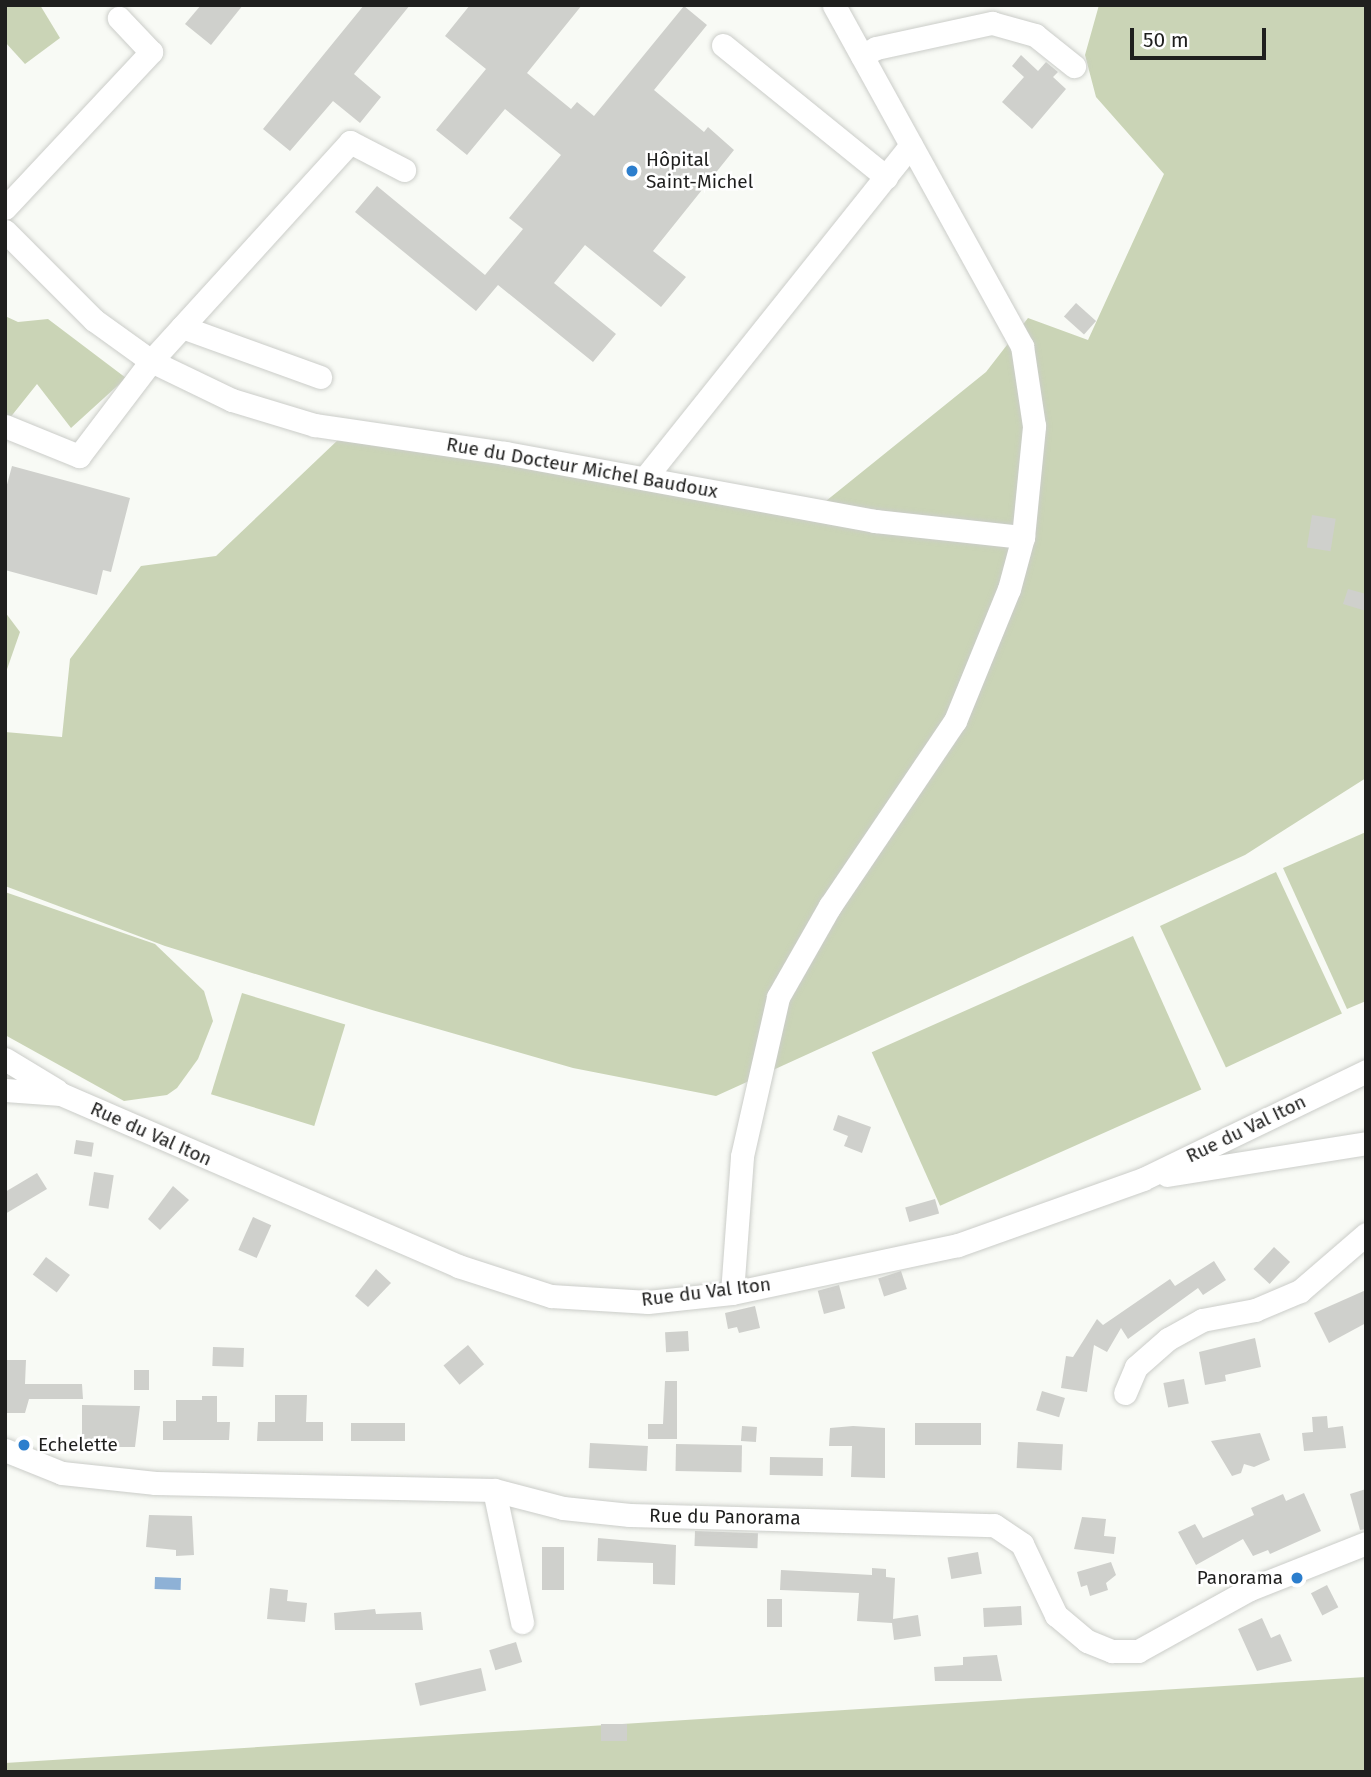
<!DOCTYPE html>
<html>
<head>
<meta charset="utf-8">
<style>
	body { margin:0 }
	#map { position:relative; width:1371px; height:1777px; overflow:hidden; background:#f8faf5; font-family:"Fira Sans",sans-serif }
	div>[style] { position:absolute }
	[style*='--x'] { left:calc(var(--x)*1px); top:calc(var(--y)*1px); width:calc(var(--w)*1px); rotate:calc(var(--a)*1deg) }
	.green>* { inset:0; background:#cad4b6; transform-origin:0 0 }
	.water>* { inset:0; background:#8eb1d6; transform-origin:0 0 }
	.building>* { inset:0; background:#cfd0cc; transform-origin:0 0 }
	.roads { filter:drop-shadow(0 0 2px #cbcdc9) drop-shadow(0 0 2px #cbcdc9) }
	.minor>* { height:23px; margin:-11.5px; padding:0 11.5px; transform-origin:11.5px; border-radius:11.5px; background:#fff }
	.dots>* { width:19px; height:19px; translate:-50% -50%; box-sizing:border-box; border:4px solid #fff; border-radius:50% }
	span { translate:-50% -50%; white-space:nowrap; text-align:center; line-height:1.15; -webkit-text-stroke:5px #fff; paint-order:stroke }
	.poi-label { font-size:19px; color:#1f1f1e }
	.left { translate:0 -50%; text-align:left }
	.right { translate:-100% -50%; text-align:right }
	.street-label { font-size:19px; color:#1f1f1e }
	.frame { position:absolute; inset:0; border:7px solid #1f1f1e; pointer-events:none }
	.scale { position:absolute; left:1130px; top:28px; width:136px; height:32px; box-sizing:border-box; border:4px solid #1f1f1e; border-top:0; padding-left:9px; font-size:21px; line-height:24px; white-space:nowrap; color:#1f1f1e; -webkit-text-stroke:5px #fff; paint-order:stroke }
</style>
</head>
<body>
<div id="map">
	<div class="green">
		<div style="clip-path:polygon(5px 5px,40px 5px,60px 38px,25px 64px,5px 42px)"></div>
		<div style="clip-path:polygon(1099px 5px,1366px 5px,1366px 778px,1245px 855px,716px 1096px,573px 1068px,372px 1010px,165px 946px,5px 886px,5px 732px,62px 737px,70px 659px,141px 566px,216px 556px,340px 438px,821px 505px,986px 372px,1028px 318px,1088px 340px,1164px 174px,1096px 97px,1085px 55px)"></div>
		<div style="clip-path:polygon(5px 316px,18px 322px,48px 319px,126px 378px,71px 428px,37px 384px,5px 424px)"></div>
		<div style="clip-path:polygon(5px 612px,20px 632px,5px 675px)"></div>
		<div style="clip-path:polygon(1366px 832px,1366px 1001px,1347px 1009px,1283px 868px)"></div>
		<div style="left:1276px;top:872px;width:156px;height:128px;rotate:65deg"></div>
		<div style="clip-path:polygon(5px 892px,155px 944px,204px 991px,213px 1021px,198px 1059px,177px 1088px,167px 1095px,124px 1101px,5px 1035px)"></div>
		<div style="left:1133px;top:936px;width:168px;height:286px;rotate:66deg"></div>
		<div style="left:242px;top:993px;width:108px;height:106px;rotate:17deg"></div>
		<div style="clip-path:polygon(1366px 1677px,1366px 1772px,5px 1772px,5px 1763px)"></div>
	</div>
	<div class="water">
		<div style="left:155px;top:1577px;width:26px;height:12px;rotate:2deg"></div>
	</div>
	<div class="building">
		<div style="clip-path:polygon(201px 5px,243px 5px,211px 45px,185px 24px)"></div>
		<div style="clip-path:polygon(364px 5px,410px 5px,354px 74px,381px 97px,360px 123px,333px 101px,290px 151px,263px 129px)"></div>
		<div style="clip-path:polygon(470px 5px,582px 5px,527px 73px,571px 109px,577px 102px,594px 116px,684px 6px,707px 25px,654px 90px,704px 132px,708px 127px,734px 150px,653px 251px,686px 277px,661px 307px,585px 245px,554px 283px,616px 334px,593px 362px,498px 285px,476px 311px,355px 212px,377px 186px,485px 275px,523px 229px,509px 218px,561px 155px,505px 109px,467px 155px,436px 130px,486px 69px,445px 36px)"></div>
		<div style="clip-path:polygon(1021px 55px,1038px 71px,1046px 62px,1058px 72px,1053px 77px,1066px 89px,1032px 129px,1002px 102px,1024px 77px,1012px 66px)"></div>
		<div style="left:1076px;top:303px;width:27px;height:18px;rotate:42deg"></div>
		<div style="clip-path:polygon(12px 466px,130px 498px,111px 572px,103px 570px,97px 595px,5px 570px,5px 492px)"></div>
		<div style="left:1312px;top:515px;width:24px;height:33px;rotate:9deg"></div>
		<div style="clip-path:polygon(1348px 589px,1366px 594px,1366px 611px,1343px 604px)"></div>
		<div style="clip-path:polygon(838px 1115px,871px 1127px,862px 1153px,844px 1146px,848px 1136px,833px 1130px)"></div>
		<div style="left:76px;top:1140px;width:18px;height:14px;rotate:9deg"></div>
		<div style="left:94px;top:1172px;width:20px;height:34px;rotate:9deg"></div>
		<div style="clip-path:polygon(37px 1173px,47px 1189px,5px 1214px,5px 1192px)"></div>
		<div style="clip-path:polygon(173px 1186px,189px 1200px,160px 1230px,148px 1219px)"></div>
		<div style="left:935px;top:1199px;width:15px;height:31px;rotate:74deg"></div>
		<div style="left:253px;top:1217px;width:20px;height:36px;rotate:24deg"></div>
		<div style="left:1274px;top:1247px;width:22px;height:30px;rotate:43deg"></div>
		<div style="left:46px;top:1257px;width:30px;height:22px;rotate:37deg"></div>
		<div style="clip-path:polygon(1214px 1261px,1226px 1280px,1203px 1295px,1198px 1288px,1128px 1339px,1121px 1328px,1107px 1352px,1094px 1345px,1087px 1392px,1061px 1388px,1066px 1356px,1073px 1357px,1097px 1319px,1103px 1325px,1170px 1279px,1175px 1286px)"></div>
		<div style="clip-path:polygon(376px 1269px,391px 1283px,368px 1307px,355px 1296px)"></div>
		<div style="left:901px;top:1271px;width:19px;height:24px;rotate:72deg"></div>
		<div style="left:839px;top:1285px;width:24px;height:22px;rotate:75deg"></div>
		<div style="clip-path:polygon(1366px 1290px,1366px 1323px,1329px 1343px,1314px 1313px)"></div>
		<div style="clip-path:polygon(755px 1306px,760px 1328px,739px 1333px,737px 1327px,728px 1329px,725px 1313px)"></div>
		<div style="left:688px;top:1331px;width:20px;height:23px;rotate:87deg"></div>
		<div style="clip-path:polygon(1255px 1338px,1261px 1367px,1225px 1375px,1226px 1381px,1205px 1385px,1199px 1352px)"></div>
		<div style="left:468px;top:1345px;width:25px;height:32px;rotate:50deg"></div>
		<div style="left:213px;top:1347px;width:31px;height:19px;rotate:2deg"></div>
		<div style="clip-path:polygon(6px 1360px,26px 1360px,25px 1384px,82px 1384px,83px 1399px,29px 1399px,25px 1413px,5px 1413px)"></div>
		<div style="left:134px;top:1370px;width:15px;height:20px"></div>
		<div style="left:1184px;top:1379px;width:25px;height:21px;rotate:79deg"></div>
		<div style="clip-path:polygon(665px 1381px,677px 1381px,677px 1439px,648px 1439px,648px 1424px,663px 1424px)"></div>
		<div style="left:1042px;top:1391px;width:24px;height:20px;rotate:17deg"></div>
		<div style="clip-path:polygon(275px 1395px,307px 1395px,306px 1422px,323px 1422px,323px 1441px,257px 1441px,258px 1422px,275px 1422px)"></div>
		<div style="clip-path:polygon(202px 1396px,217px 1396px,217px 1422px,230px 1422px,229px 1440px,163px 1440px,163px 1421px,176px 1421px,176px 1400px,202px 1400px)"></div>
		<div style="clip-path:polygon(82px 1405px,140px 1406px,135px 1447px,108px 1447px,108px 1439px,82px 1439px)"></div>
		<div style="clip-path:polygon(1327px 1416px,1328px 1428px,1343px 1426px,1346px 1448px,1304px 1451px,1302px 1433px,1313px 1432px,1312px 1417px)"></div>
		<div style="left:351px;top:1423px;width:54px;height:18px"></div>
		<div style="left:915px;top:1423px;width:66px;height:22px"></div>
		<div style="left:742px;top:1426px;width:15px;height:15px;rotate:4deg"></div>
		<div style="clip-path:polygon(853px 1426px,885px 1428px,885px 1478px,851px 1477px,852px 1446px,829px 1446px,830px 1428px)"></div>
		<div style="clip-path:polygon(1260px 1433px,1270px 1460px,1254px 1467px,1244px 1464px,1241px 1473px,1232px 1476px,1211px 1441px)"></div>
		<div style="left:1018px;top:1442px;width:45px;height:26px;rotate:3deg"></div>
		<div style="left:590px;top:1443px;width:58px;height:25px;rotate:3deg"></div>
		<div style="left:676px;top:1444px;width:66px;height:27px;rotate:1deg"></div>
		<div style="left:770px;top:1457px;width:53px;height:18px;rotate:1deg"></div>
		<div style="clip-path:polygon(1366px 1489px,1366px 1529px,1360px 1530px,1350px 1494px)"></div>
		<div style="clip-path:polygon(1304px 1493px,1321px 1531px,1270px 1554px,1268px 1550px,1253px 1556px,1243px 1539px,1196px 1565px,1178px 1532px,1195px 1524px,1203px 1538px,1254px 1515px,1251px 1508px,1283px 1494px,1286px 1501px)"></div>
		<div style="clip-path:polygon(149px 1515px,192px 1516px,194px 1555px,176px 1556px,176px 1550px,146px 1547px)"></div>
		<div style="clip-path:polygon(1082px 1517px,1106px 1519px,1104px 1536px,1116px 1537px,1114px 1554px,1074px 1549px)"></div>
		<div style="left:695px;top:1531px;width:63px;height:15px;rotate:2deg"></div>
		<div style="clip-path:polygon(598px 1538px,676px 1545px,675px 1585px,653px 1584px,653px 1563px,597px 1561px)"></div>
		<div style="left:542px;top:1547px;width:22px;height:43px"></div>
		<div style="left:978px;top:1552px;width:22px;height:31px;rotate:80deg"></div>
		<div style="clip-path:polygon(1111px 1562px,1116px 1575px,1106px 1583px,1108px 1590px,1090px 1596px,1087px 1585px,1081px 1587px,1077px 1572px)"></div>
		<div style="clip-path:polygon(872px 1568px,886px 1569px,886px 1577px,895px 1578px,893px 1619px,918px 1615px,921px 1636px,894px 1640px,892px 1623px,857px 1621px,859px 1593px,780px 1590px,781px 1570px,872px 1575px)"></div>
		<div style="left:1327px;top:1585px;width:25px;height:18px;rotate:63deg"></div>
		<div style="clip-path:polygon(270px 1588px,288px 1590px,287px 1601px,307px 1603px,305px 1622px,267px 1619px)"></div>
		<div style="left:767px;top:1599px;width:15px;height:28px"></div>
		<div style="left:1021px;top:1606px;width:19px;height:38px;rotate:87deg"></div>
		<div style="clip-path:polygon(375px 1609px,376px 1614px,421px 1612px,423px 1630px,335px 1630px,334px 1613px)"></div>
		<div style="clip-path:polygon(1262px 1618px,1271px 1638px,1280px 1634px,1292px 1661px,1257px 1671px,1238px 1629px)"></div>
		<div style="left:516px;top:1642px;width:21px;height:28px;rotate:73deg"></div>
		<div style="clip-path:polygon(997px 1655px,1002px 1681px,935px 1681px,934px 1667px,963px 1665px,963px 1657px)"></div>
		<div style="left:481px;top:1668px;width:23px;height:68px;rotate:77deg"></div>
		<div style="left:601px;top:1724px;width:26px;height:17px"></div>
	</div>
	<div class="roads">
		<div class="minor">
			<div style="--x:723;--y:45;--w:210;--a:39"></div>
			<div style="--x:862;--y:56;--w:16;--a:-30"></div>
			<div style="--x:876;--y:48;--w:119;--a:-12.2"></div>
			<div style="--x:992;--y:23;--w:45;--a:15.6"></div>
			<div style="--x:1035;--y:35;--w:50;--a:38.5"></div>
			<div style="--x:5;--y:208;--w:214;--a:-46.9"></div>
			<div style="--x:151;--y:52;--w:47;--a:-133.3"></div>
			<div style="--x:5;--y:231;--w:126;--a:45"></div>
			<div style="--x:94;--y:320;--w:70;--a:35.7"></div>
			<div style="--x:151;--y:361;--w:90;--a:25.7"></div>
			<div style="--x:232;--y:400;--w:87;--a:16.8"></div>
			<div style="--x:315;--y:425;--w:192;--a:8.4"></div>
			<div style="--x:505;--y:453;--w:376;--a:10.4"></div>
			<div style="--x:875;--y:521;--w:149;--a:6.2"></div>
			<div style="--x:182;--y:327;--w:147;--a:19.9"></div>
			<div style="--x:5;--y:426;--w:80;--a:22.1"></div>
			<div style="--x:79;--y:456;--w:119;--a:-52.8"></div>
			<div style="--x:151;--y:361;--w:296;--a:-47.7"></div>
			<div style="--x:350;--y:142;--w:61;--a:27.4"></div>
			<div style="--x:645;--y:478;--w:426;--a:-51.4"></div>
			<div style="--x:5;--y:1059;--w:60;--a:31.3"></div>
			<div style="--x:5;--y:1090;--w:56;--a:4.1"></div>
			<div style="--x:61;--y:1094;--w:433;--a:23.4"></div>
			<div style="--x:458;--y:1266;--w:98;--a:17.9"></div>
			<div style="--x:551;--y:1296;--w:97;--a:3.5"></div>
			<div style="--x:648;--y:1302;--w:84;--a:-6.1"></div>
			<div style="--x:732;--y:1293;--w:231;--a:-12"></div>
			<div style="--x:958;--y:1245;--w:196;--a:-19.6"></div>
			<div style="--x:1143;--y:1179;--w:248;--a:-25.8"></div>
			<div style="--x:1167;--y:1175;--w:202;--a:-9.1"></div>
			<div style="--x:732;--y:1293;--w:137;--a:-85.8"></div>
			<div style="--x:742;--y:1156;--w:163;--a:-77.2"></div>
			<div style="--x:778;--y:997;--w:105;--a:-60.3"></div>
			<div style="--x:830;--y:906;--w:223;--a:-56"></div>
			<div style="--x:955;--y:721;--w:143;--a:-67.8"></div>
			<div style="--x:1009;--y:589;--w:54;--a:-74.9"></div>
			<div style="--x:1023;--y:537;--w:112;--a:-84.3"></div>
			<div style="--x:1034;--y:426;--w:81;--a:-98.5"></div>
			<div style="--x:1022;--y:346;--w:389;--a:-118.9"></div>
			<div style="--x:1125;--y:1393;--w:28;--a:-67"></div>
			<div style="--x:1136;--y:1367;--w:43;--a:-41.2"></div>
			<div style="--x:1168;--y:1339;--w:39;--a:-29"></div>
			<div style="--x:1202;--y:1320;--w:54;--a:-10.7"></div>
			<div style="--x:1255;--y:1310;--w:49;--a:-22.9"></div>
			<div style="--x:1300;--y:1291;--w:87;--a:-40.8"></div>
			<div style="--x:5;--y:1450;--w:61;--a:22"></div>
			<div style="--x:62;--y:1473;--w:94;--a:6.1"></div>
			<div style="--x:155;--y:1483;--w:339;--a:1.2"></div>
			<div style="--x:494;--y:1490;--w:71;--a:14.6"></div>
			<div style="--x:563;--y:1508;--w:67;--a:6"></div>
			<div style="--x:630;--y:1515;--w:364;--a:1.6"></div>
			<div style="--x:994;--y:1525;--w:34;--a:34"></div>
			<div style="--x:1022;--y:1544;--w:79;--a:64.4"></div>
			<div style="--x:1056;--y:1615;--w:40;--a:40"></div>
			<div style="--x:1087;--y:1641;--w:27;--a:22"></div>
			<div style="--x:1112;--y:1651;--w:26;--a:0"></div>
			<div style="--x:1138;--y:1651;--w:128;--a:-29"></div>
			<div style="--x:1250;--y:1589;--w:125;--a:-21.6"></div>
			<div style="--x:494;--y:1490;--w:135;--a:78"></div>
		</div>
	</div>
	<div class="dots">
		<div style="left:632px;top:171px;background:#2c7ecd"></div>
		<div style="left:24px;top:1445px;background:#2c7ecd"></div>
		<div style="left:1297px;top:1578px;background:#2c7ecd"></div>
	</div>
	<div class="poi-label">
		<span class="left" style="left:646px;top:171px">Hôpital<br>Saint-Michel</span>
		<span class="left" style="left:38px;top:1445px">Echelette</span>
		<span class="right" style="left:1283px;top:1578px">Panorama</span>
	</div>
	<div class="street-label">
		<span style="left:582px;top:468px;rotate:10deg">Rue du Docteur Michel Baudoux</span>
		<span style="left:1246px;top:1129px;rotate:-26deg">Rue du Val Iton</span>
		<span style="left:151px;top:1134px;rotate:24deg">Rue du Val Iton</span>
		<span style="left:706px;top:1292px;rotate:-7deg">Rue du Val Iton</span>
		<span style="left:725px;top:1517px;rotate:1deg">Rue du Panorama</span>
	</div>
	<div class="frame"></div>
	<div class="scale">50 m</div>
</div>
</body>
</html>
